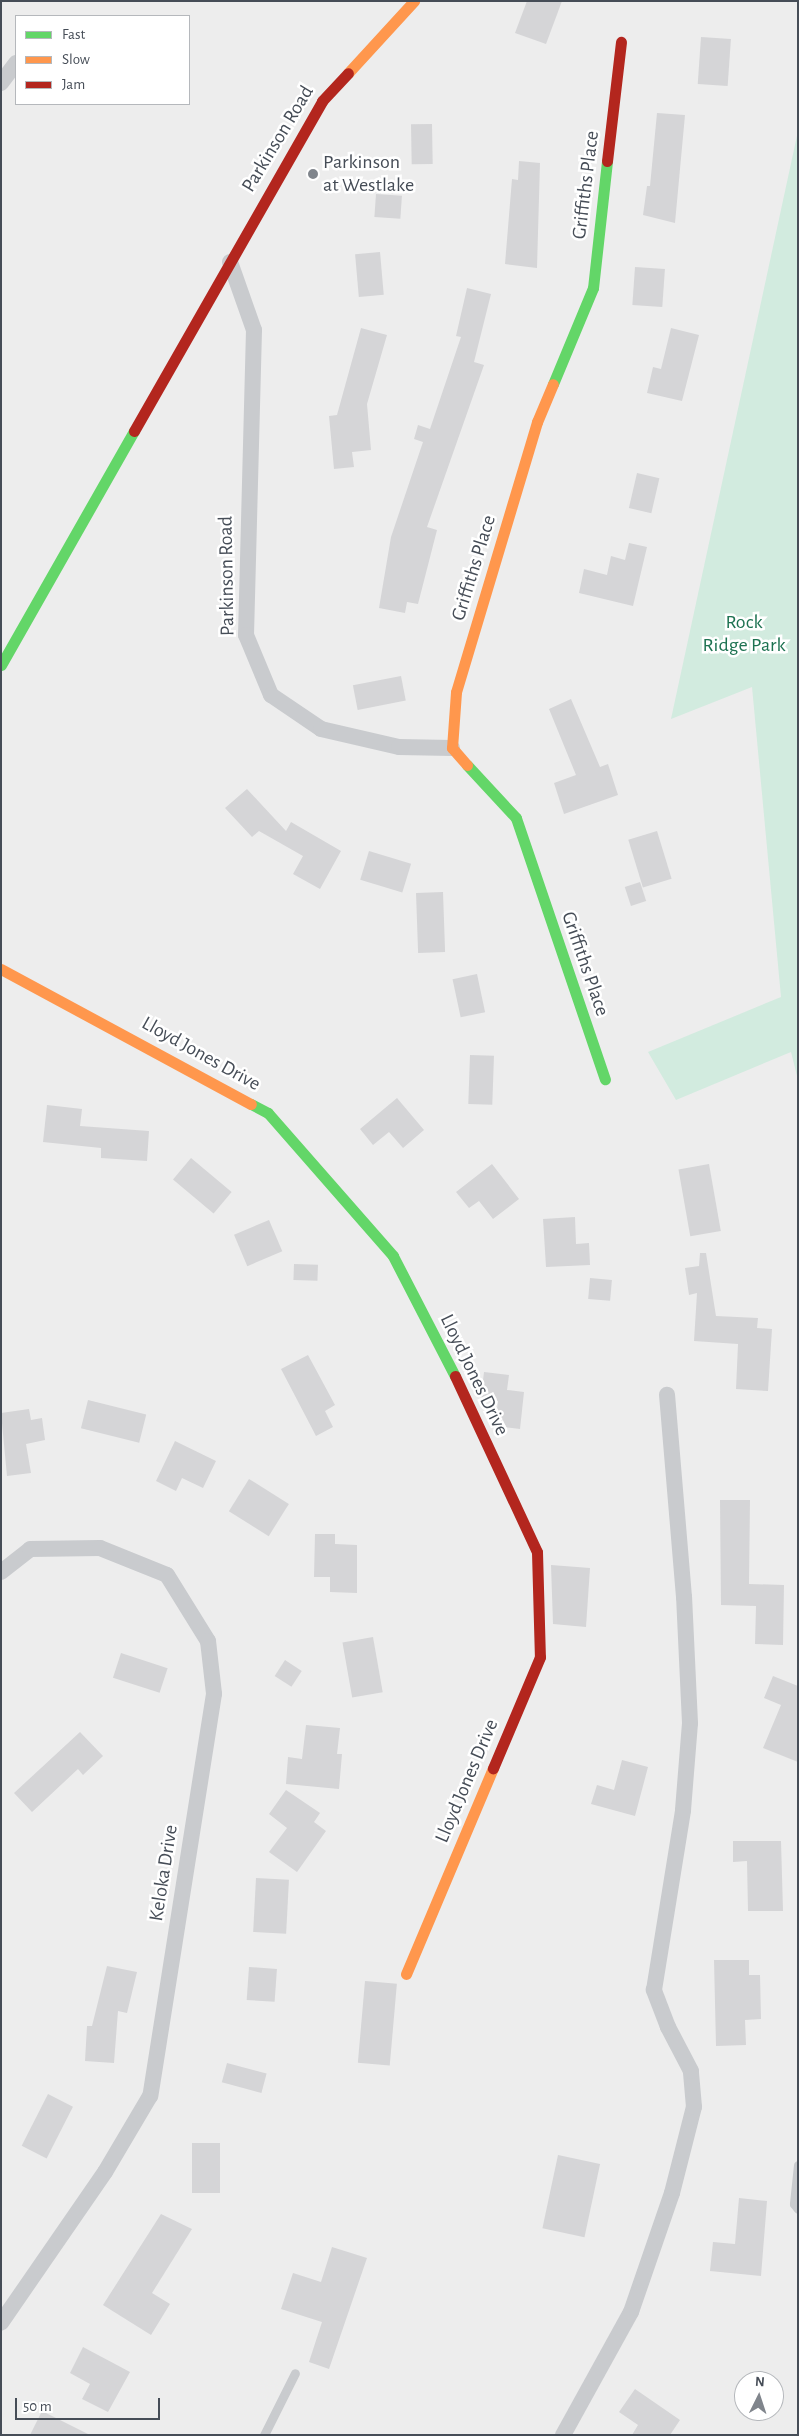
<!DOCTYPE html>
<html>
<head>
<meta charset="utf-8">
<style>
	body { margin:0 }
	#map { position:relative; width:799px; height:2436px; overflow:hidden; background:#ededed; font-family:"Alegreya Sans",sans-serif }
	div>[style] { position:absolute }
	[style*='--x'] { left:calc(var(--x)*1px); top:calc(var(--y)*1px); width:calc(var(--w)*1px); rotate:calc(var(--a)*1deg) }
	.green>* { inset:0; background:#d2ebdf }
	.building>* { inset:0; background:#d5d5d7; transform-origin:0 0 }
	.lane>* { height:9px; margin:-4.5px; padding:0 4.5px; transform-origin:4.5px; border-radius:4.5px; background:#c9cbce }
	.street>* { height:16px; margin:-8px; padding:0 8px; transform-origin:8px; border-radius:8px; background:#c9cbce }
	.fast>* { height:11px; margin:-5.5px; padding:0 5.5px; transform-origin:5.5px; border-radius:5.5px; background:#63d668 }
	.slow>* { height:11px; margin:-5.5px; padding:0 5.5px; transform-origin:5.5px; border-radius:5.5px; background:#ff974d }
	.jam>* { height:11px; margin:-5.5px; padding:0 5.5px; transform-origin:5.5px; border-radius:5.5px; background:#b3261e }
	.dots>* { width:14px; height:14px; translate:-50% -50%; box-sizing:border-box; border:2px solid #fff; border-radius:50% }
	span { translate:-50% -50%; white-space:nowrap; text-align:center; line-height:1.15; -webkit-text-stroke:5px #fff; paint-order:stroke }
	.street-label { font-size:20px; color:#464d57 }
	.poi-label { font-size:20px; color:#464d57 }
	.left { translate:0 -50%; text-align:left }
	.park-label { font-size:20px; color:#1d7251 }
	.frame { position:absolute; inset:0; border:2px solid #464d57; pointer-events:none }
	.legend { position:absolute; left:15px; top:15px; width:175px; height:90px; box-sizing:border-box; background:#fff; border:1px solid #b5b8bc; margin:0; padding:6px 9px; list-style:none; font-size:15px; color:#464d57 }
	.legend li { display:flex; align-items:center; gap:10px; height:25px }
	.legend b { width:25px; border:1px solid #b5b8bc }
	.north { position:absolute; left:734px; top:2371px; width:50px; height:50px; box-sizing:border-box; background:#fff; border:1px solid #b5b8bc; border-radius:50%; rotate:4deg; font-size:14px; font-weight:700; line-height:20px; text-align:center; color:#464d57 }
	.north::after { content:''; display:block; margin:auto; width:18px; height:22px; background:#80858c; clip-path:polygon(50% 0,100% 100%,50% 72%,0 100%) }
	.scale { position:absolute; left:15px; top:2398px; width:145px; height:22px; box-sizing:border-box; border:2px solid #464d57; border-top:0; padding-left:6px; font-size:15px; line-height:18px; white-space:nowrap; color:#464d57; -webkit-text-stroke:4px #fff; paint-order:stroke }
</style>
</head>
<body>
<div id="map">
	<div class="green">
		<div style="clip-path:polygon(798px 131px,798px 1080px,791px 1052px,676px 1100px,648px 1052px,781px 997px,752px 687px,671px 719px)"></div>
	</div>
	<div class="building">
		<div style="clip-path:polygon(527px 1px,562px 1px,546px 44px,515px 33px)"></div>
		<div style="left:701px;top:37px;width:30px;height:47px;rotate:4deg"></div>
		<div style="clip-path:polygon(657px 113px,685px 115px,675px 223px,643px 215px,647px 186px,650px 186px)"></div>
		<div style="left:432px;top:124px;width:40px;height:21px;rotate:89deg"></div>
		<div style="clip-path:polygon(519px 161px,540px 163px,537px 268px,505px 264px,512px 179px,518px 180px)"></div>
		<div style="left:376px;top:194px;width:26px;height:23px;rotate:4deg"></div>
		<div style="left:380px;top:252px;width:43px;height:25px;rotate:85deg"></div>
		<div style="left:635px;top:267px;width:30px;height:38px;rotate:4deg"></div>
		<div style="clip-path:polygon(467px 288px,491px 294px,474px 362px,484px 365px,427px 527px,437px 530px,418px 604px,407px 602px,405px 613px,379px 608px,391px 537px,423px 442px,414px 439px,418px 425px,430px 429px,461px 337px,456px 336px)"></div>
		<div style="clip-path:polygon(361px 328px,387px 335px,367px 404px,371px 450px,352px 452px,354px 467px,334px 469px,329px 416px,337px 415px)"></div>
		<div style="clip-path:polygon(671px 328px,699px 335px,682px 401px,647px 393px,653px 367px,661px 369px)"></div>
		<div style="left:637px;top:473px;width:23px;height:36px;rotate:13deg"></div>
		<div style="clip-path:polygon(629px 543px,647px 547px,633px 606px,579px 593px,584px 569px,607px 575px,611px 556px,625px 560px)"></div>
		<div style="left:401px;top:676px;width:25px;height:49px;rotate:79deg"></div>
		<div style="clip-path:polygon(571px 699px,600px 767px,608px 764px,618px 795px,564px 814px,554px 783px,576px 775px,549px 709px)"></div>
		<div style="clip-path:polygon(247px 789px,286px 831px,291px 822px,341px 851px,320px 889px,293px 874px,303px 856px,259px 831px,252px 837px,225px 808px)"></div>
		<div style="left:657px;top:831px;width:50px;height:30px;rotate:73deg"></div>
		<div style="left:369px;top:851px;width:44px;height:30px;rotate:17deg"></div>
		<div style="left:640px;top:882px;width:20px;height:16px;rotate:72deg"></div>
		<div style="left:443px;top:892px;width:60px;height:27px;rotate:88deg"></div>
		<div style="left:477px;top:974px;width:39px;height:25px;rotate:78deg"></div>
		<div style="left:470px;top:1055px;width:24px;height:49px;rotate:2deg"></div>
		<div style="clip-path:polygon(397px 1098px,424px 1130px,403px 1148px,389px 1132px,373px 1145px,360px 1129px)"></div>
		<div style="clip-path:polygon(47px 1105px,82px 1109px,80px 1126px,149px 1131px,147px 1161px,101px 1158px,101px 1148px,43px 1142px)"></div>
		<div style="left:191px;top:1158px;width:53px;height:28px;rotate:40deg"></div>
		<div style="clip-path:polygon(492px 1164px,519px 1199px,493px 1219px,479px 1201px,469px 1208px,456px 1192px)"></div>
		<div style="left:709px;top:1164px;width:68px;height:31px;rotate:80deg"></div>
		<div style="clip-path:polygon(575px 1217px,576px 1244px,589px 1243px,590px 1265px,546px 1267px,543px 1219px)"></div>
		<div style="left:269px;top:1220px;width:34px;height:38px;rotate:67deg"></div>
		<div style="clip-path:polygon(700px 1253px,706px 1253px,716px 1316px,758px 1318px,757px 1328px,772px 1329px,768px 1391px,736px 1389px,738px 1344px,694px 1341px,697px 1293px,689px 1295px,685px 1268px,699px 1266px)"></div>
		<div style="left:294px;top:1264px;width:24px;height:16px;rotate:2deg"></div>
		<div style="left:590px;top:1278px;width:22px;height:21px;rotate:5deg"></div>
		<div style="clip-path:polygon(308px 1355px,335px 1405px,325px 1411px,333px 1427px,316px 1436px,281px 1369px)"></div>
		<div style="clip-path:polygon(484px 1372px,509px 1375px,507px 1390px,524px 1392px,520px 1429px,495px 1426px,498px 1401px,481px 1397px)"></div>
		<div style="left:88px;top:1400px;width:60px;height:29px;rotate:14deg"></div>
		<div style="clip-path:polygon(29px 1409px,31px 1420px,42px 1418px,45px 1440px,26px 1444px,31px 1473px,7px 1476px,1px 1413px)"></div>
		<div style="clip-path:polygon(175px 1441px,216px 1461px,203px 1488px,182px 1478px,176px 1491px,156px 1481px)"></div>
		<div style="left:249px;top:1479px;width:47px;height:38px;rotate:32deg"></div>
		<div style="clip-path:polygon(720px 1500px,750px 1500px,749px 1584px,784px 1585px,783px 1645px,755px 1644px,756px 1606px,721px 1605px)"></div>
		<div style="clip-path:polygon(315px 1534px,335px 1534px,335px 1544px,357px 1545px,357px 1593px,330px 1592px,330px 1577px,314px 1577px)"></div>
		<div style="clip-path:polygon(551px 1565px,590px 1568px,586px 1627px,553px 1624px)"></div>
		<div style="left:373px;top:1637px;width:56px;height:31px;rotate:80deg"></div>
		<div style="left:121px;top:1653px;width:49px;height:26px;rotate:18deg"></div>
		<div style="left:285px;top:1660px;width:20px;height:19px;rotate:33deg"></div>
		<div style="clip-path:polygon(773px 1676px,798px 1686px,798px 1762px,763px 1748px,781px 1705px,764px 1698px)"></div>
		<div style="clip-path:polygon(306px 1725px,340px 1728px,337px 1754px,342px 1754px,339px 1789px,286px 1784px,288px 1757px,302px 1759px)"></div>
		<div style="clip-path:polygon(80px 1732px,103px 1756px,83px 1775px,78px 1769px,32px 1812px,14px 1793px)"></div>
		<div style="clip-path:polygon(622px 1760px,648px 1767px,635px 1816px,591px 1804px,597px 1785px,614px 1790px)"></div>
		<div style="clip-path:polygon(286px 1790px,320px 1813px,314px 1822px,326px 1831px,297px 1872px,269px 1852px,287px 1828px,269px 1814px)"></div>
		<div style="clip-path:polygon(733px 1841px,781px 1841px,783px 1911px,748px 1911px,747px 1861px,733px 1862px)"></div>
		<div style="left:256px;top:1878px;width:33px;height:54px;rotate:3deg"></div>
		<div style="clip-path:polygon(714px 1960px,749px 1960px,749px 1975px,760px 1975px,761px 2019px,745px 2020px,746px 2045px,716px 2046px)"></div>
		<div style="clip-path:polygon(107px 1966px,137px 1972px,127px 2013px,118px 2011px,114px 2063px,85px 2061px,87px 2026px,92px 2026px)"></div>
		<div style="left:249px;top:1967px;width:28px;height:33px;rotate:4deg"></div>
		<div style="left:365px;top:1981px;width:32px;height:82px;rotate:5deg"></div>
		<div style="left:227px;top:2063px;width:41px;height:20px;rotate:15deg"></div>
		<div style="left:48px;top:2094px;width:28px;height:58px;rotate:27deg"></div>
		<div style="left:192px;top:2143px;width:28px;height:50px"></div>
		<div style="left:558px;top:2155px;width:43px;height:75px;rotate:12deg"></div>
		<div style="clip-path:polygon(739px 2198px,767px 2201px,761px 2276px,710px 2271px,713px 2242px,735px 2244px)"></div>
		<div style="clip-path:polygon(161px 2214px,192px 2229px,152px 2293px,170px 2304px,151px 2335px,103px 2305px)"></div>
		<div style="clip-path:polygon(332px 2247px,367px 2258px,329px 2369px,309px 2362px,322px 2322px,281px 2309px,293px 2273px,321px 2282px)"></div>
		<div style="clip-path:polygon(83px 2347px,130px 2372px,108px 2412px,82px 2399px,90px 2384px,70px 2373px)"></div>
		<div style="clip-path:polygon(635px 2389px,680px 2420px,670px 2435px,632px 2435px,638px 2425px,619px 2412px)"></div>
		<div style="clip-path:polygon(42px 2411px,90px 2435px,30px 2435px)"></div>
	</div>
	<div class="lane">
		<div style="--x:798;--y:2165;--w:39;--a:96"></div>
		<div style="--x:794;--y:2204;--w:6;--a:51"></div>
		<div style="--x:264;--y:2435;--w:69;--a:-63.4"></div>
	</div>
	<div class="street">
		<div style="--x:1;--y:83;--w:25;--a:-53"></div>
		<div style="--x:230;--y:262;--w:72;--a:70.6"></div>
		<div style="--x:254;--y:330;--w:305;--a:91.5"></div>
		<div style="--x:246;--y:635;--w:65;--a:67.4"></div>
		<div style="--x:271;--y:695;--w:60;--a:34.2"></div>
		<div style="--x:321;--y:729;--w:80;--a:13"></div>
		<div style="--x:399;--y:747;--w:53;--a:1.1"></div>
		<div style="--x:1;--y:1572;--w:37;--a:-38"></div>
		<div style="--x:30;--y:1549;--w:70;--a:-0.8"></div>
		<div style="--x:100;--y:1548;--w:72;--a:21.9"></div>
		<div style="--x:167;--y:1575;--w:78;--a:58.2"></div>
		<div style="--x:208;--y:1641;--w:53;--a:83.5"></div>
		<div style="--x:214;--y:1694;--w:407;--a:99"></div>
		<div style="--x:150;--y:2096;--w:88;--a:120.6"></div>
		<div style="--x:105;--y:2172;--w:183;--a:124.6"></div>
		<div style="--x:563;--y:2435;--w:141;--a:-61.1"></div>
		<div style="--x:631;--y:2312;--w:126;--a:-71"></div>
		<div style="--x:672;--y:2193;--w:89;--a:-75.7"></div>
		<div style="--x:694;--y:2107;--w:36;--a:-95"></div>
		<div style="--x:691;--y:2071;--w:50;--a:-117.6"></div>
		<div style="--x:668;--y:2027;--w:40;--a:-111"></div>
		<div style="--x:654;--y:1990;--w:182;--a:-80.8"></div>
		<div style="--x:683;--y:1810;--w:87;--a:-85.4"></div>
		<div style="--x:690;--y:1723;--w:126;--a:-92.7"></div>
		<div style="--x:684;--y:1597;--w:203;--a:-94.8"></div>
	</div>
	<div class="fast">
		<div style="--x:553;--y:384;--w:104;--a:-67.4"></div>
		<div style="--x:593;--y:288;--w:128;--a:-83.7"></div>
		<div style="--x:1;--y:665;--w:269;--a:-60.4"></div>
		<div style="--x:467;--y:765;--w:72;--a:47.2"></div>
		<div style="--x:516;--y:818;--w:276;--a:71.2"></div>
		<div style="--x:251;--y:1104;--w:19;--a:28"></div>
		<div style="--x:268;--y:1113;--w:190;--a:48.8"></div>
		<div style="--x:393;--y:1256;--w:135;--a:62.7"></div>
	</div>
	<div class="slow">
		<div style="--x:348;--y:73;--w:98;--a:-47.5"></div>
		<div style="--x:467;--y:765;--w:23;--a:-131"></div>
		<div style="--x:452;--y:748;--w:56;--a:-85.9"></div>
		<div style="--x:456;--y:692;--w:282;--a:-73.3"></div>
		<div style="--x:537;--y:422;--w:41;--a:-67.2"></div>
		<div style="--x:1;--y:969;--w:284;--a:28.4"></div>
		<div style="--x:406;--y:1974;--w:224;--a:-67.1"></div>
	</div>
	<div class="jam">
		<div style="--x:607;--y:161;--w:120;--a:-83.3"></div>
		<div style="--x:134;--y:431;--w:380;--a:-60.3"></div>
		<div style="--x:322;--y:101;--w:38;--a:-47"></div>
		<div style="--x:455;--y:1376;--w:194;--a:65"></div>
		<div style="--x:537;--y:1552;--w:105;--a:88.4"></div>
		<div style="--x:540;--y:1657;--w:121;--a:112.9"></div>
	</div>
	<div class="dots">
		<div style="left:313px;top:174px;background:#80858c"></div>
	</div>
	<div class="street-label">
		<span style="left:278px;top:139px;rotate:-59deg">Parkinson Road</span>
		<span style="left:586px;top:185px;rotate:-83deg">Griffiths Place</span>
		<span style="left:474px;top:568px;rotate:-73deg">Griffiths Place</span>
		<span style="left:227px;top:576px;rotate:-91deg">Parkinson Road</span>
		<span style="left:585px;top:964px;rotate:71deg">Griffiths Place</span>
		<span style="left:201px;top:1054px;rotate:29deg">Lloyd Jones Drive</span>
		<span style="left:474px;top:1375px;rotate:64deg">Lloyd Jones Drive</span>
		<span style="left:467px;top:1781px;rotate:-67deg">Lloyd Jones Drive</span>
		<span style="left:164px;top:1873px;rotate:-81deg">Keloka Drive</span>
	</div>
	<div class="poi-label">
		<span class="left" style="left:323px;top:174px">Parkinson<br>at Westlake</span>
	</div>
	<div class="park-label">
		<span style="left:744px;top:634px">Rock<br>Ridge Park</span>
	</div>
	<div class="frame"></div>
	<ul class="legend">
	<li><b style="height:6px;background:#63d668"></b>Fast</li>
	<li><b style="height:6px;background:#ff974d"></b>Slow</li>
	<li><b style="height:6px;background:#b3261e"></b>Jam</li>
	</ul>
	<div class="north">N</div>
	<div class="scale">50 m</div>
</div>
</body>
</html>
